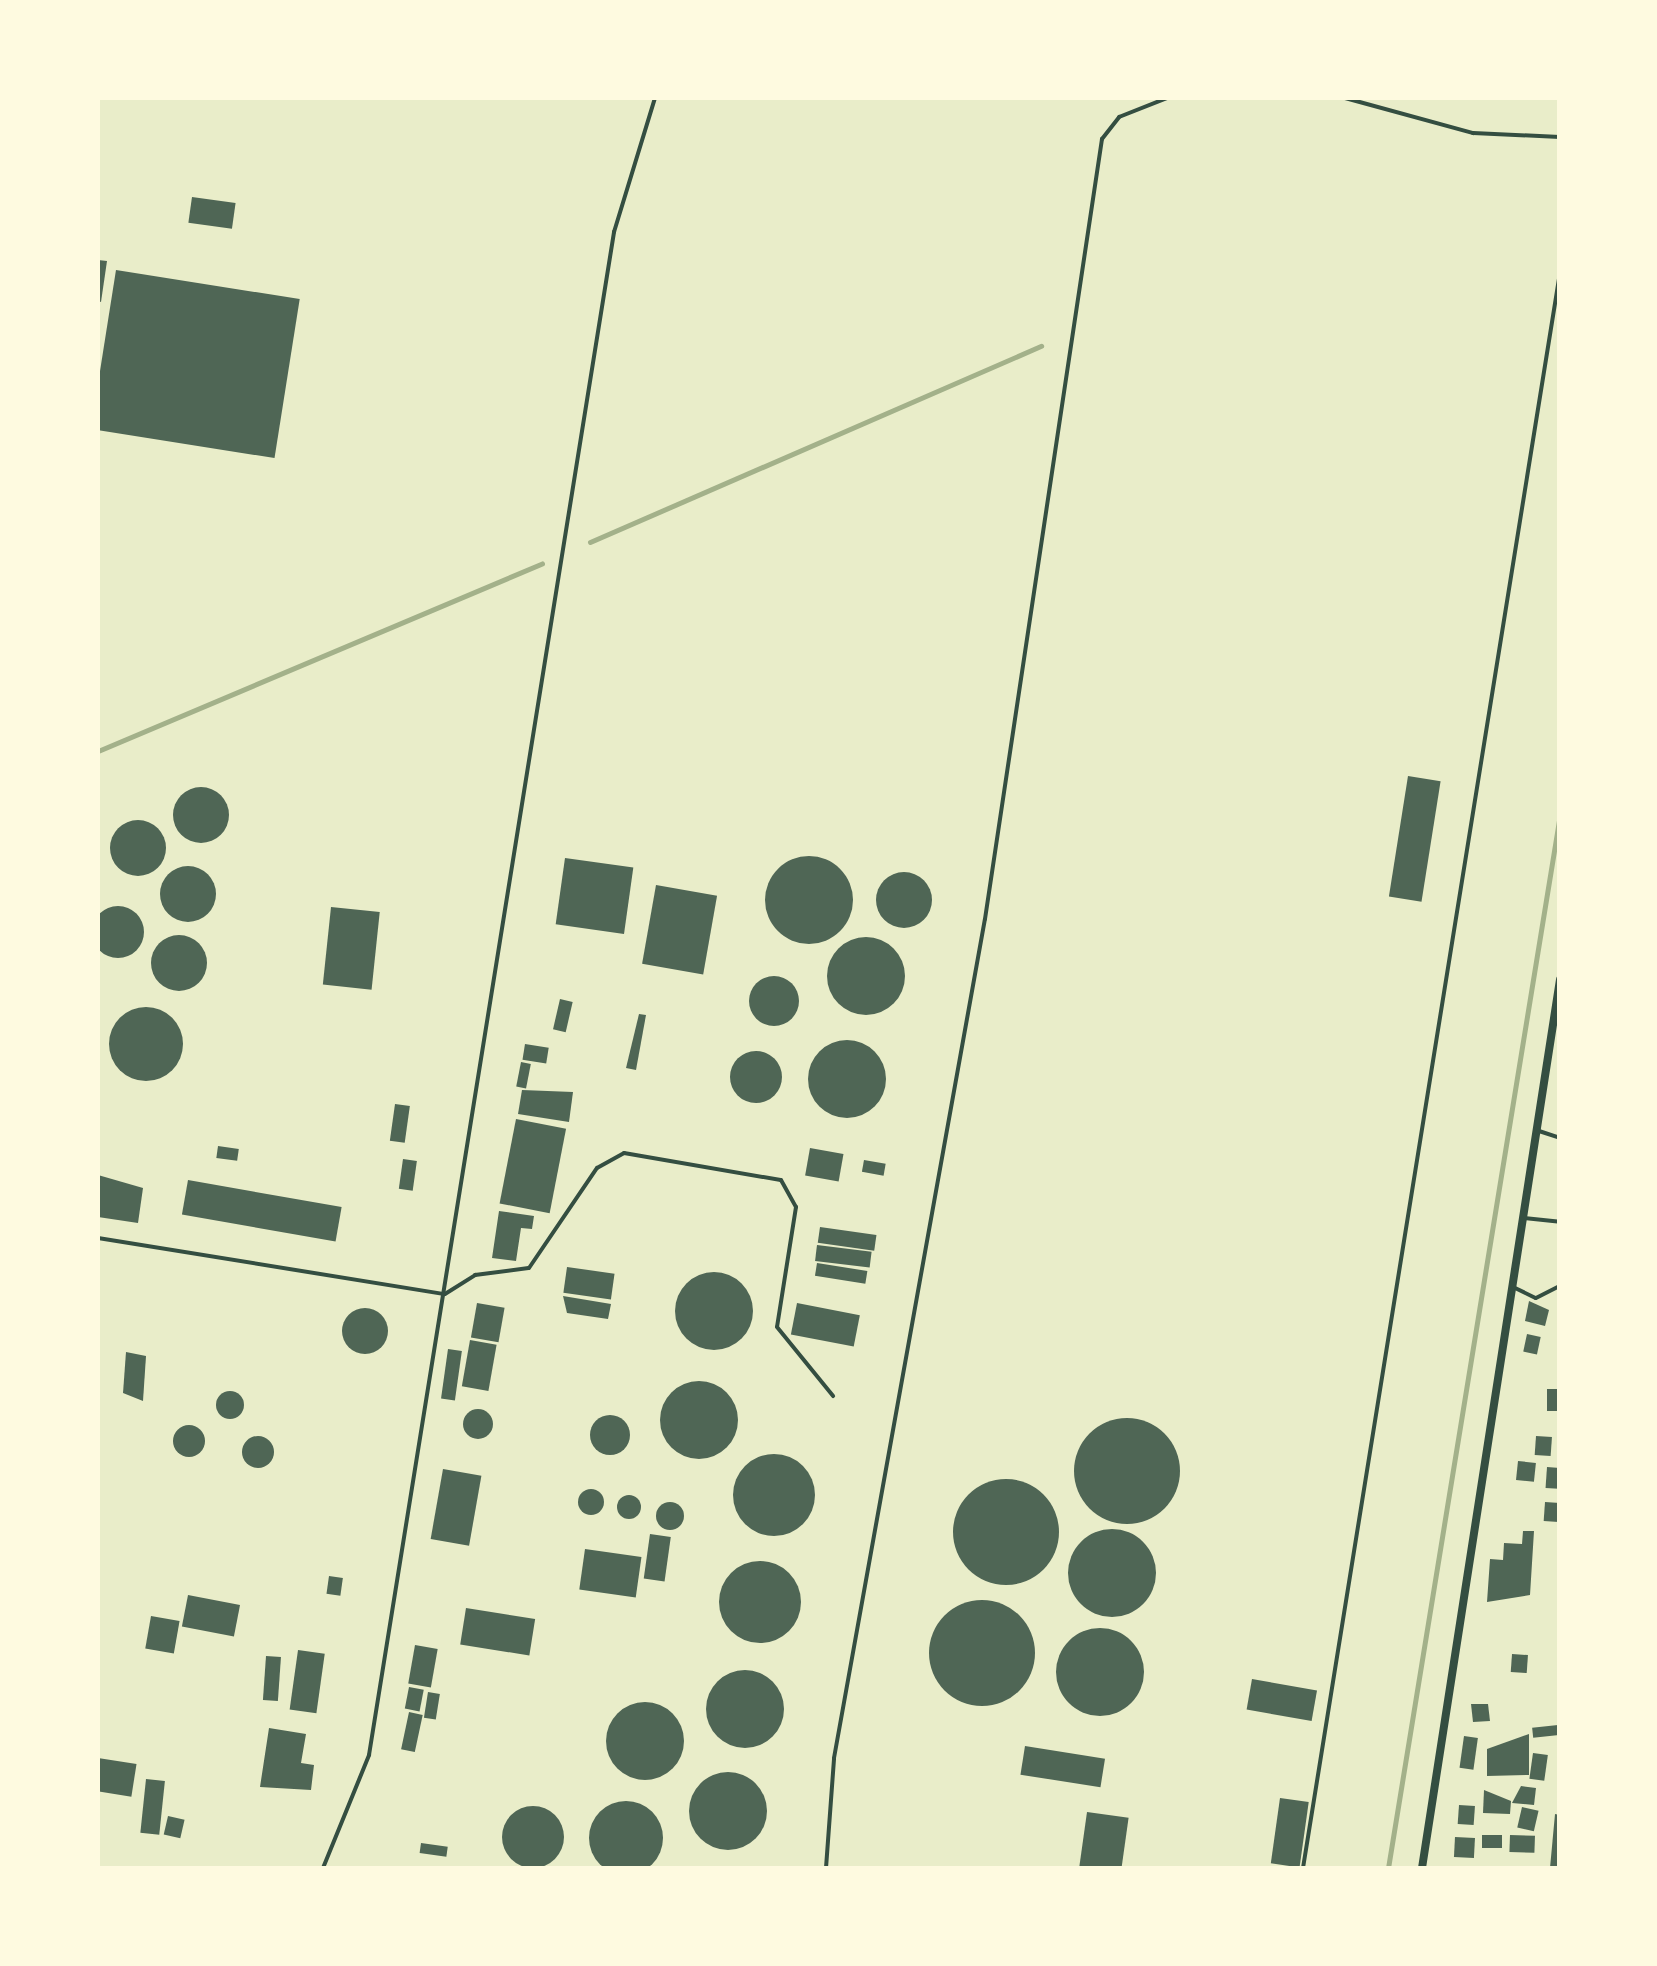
<!DOCTYPE html>
<html>
<head>
<meta charset="utf-8">
<style>
	body { margin:0 }
	#map { position:relative; width:1657px; height:1966px; overflow:hidden; background:#e9edc9; font-family:Cabin,sans-serif }
	div>[style] { position:absolute }
	[style*='--x'] { left:calc(var(--x)*1px); top:calc(var(--y)*1px); width:calc(var(--w)*1px); rotate:calc(var(--a)*1deg) }
	.stream>* { height:5px; margin:-2.5px; padding:0 2.5px; transform-origin:2.5px; border-radius:2.5px; background:#a3b18a }
	.building>* { inset:0; background:#4f6655; transform-origin:0 0 }
	.round { border-radius:50% }
	.service>* { height:4px; margin:-2px; padding:0 2px; transform-origin:2px; border-radius:2px; background:#344e41 }
	.minor>* { height:8px; margin:-4px; padding:0 4px; transform-origin:4px; border-radius:4px; background:#344e41 }
	span { translate:-50% -50%; white-space:nowrap; text-align:center; line-height:1.15; -webkit-text-stroke:8px #fefae0; paint-order:stroke }
	.frame { position:absolute; inset:0; border:100px solid #fefae0; pointer-events:none }
</style>
</head>
<body>
<div id="map">
	<div class="stream">
		<div style="--x:590;--y:542;--w:492;--a:-23.5"></div>
		<div style="--x:98;--y:751;--w:482;--a:-22.9"></div>
		<div style="--x:1388;--y:1868;--w:1068;--a:-80.73"></div>
	</div>
	<div class="building">
		<div style="left:192px;top:197px;width:44px;height:26px;rotate:8deg"></div>
		<div style="clip-path:polygon(98px 260px,107px 261px,101px 302px,98px 301px)"></div>
		<div style="left:116px;top:270px;width:186px;height:161px;rotate:9deg"></div>
		<div style="left:1408px;top:776px;width:33px;height:122px;rotate:9deg"></div>
		<div class="round" style="left:173px;top:787px;width:56px;height:56px"></div>
		<div class="round" style="left:110px;top:820px;width:56px;height:56px"></div>
		<div class="round" style="left:765px;top:856px;width:88px;height:88px"></div>
		<div style="left:565px;top:858px;width:69px;height:67px;rotate:8deg"></div>
		<div class="round" style="left:160px;top:866px;width:56px;height:56px"></div>
		<div class="round" style="left:876px;top:872px;width:56px;height:56px"></div>
		<div style="left:656px;top:885px;width:62px;height:80px;rotate:10deg"></div>
		<div class="round" style="left:92px;top:906px;width:52px;height:52px"></div>
		<div style="left:331px;top:907px;width:49px;height:78px;rotate:6deg"></div>
		<div class="round" style="left:151px;top:935px;width:56px;height:56px"></div>
		<div class="round" style="left:827px;top:937px;width:78px;height:78px"></div>
		<div class="round" style="left:749px;top:976px;width:50px;height:50px"></div>
		<div style="left:560px;top:999px;width:13px;height:31px;rotate:13deg"></div>
		<div class="round" style="left:109px;top:1007px;width:74px;height:74px"></div>
		<div style="clip-path:polygon(639px 1014px,646px 1015px,636px 1070px,626px 1068px)"></div>
		<div class="round" style="left:808px;top:1040px;width:78px;height:78px"></div>
		<div style="left:525px;top:1044px;width:24px;height:16px;rotate:9deg"></div>
		<div class="round" style="left:730px;top:1051px;width:52px;height:52px"></div>
		<div style="left:521px;top:1062px;width:10px;height:25px;rotate:11deg"></div>
		<div style="clip-path:polygon(522px 1090px,573px 1092px,569px 1122px,518px 1114px)"></div>
		<div style="left:395px;top:1104px;width:15px;height:37px;rotate:8deg"></div>
		<div style="left:516px;top:1119px;width:51px;height:86px;rotate:11deg"></div>
		<div style="left:218px;top:1146px;width:21px;height:12px;rotate:8deg"></div>
		<div style="left:810px;top:1148px;width:34px;height:28px;rotate:10deg"></div>
		<div style="left:403px;top:1159px;width:14px;height:30px;rotate:8deg"></div>
		<div style="left:864px;top:1160px;width:22px;height:12px;rotate:10deg"></div>
		<div style="clip-path:polygon(98px 1175px,143px 1188px,138px 1223px,98px 1217px)"></div>
		<div style="left:188px;top:1180px;width:156px;height:35px;rotate:10deg"></div>
		<div style="clip-path:polygon(499px 1211px,534px 1216px,532px 1229px,521px 1228px,516px 1261px,492px 1258px)"></div>
		<div style="left:820px;top:1227px;width:57px;height:16px;rotate:8deg"></div>
		<div style="left:817px;top:1245px;width:55px;height:16px;rotate:7deg"></div>
		<div style="left:817px;top:1263px;width:51px;height:13px;rotate:9deg"></div>
		<div style="left:567px;top:1267px;width:48px;height:26px;rotate:8deg"></div>
		<div class="round" style="left:675px;top:1272px;width:78px;height:78px"></div>
		<div style="clip-path:polygon(563px 1296px,611px 1304px,608px 1319px,567px 1313px)"></div>
		<div style="clip-path:polygon(1529px 1301px,1549px 1310px,1545px 1326px,1525px 1321px)"></div>
		<div style="left:477px;top:1303px;width:28px;height:35px;rotate:10deg"></div>
		<div style="left:797px;top:1303px;width:64px;height:32px;rotate:11deg"></div>
		<div class="round" style="left:342px;top:1308px;width:46px;height:46px"></div>
		<div style="left:1527px;top:1334px;width:14px;height:18px;rotate:12deg"></div>
		<div style="left:470px;top:1340px;width:27px;height:47px;rotate:10deg"></div>
		<div style="left:448px;top:1349px;width:14px;height:50px;rotate:8deg"></div>
		<div style="clip-path:polygon(126px 1352px,146px 1356px,143px 1401px,123px 1393px)"></div>
		<div class="round" style="left:660px;top:1381px;width:78px;height:78px"></div>
		<div style="left:1547px;top:1389px;width:13px;height:22px"></div>
		<div class="round" style="left:216px;top:1391px;width:28px;height:28px"></div>
		<div class="round" style="left:463px;top:1409px;width:30px;height:30px"></div>
		<div class="round" style="left:590px;top:1415px;width:40px;height:40px"></div>
		<div class="round" style="left:1074px;top:1418px;width:106px;height:106px"></div>
		<div class="round" style="left:173px;top:1425px;width:32px;height:32px"></div>
		<div class="round" style="left:242px;top:1436px;width:32px;height:32px"></div>
		<div style="left:1536px;top:1436px;width:16px;height:19px;rotate:4deg"></div>
		<div class="round" style="left:733px;top:1454px;width:82px;height:82px"></div>
		<div style="left:1518px;top:1461px;width:18px;height:19px;rotate:6deg"></div>
		<div style="left:1547px;top:1467px;width:13px;height:21px;rotate:4deg"></div>
		<div style="left:443px;top:1469px;width:39px;height:71px;rotate:10deg"></div>
		<div class="round" style="left:953px;top:1479px;width:106px;height:106px"></div>
		<div class="round" style="left:578px;top:1489px;width:26px;height:26px"></div>
		<div class="round" style="left:617px;top:1495px;width:24px;height:24px"></div>
		<div class="round" style="left:656px;top:1502px;width:28px;height:28px"></div>
		<div style="left:1545px;top:1502px;width:15px;height:19px;rotate:4deg"></div>
		<div class="round" style="left:1068px;top:1529px;width:88px;height:88px"></div>
		<div style="clip-path:polygon(1523px 1531px,1534px 1531px,1530px 1595px,1487px 1602px,1490px 1559px,1503px 1560px,1504px 1543px,1522px 1544px)"></div>
		<div style="left:650px;top:1534px;width:21px;height:45px;rotate:8deg"></div>
		<div style="left:585px;top:1549px;width:57px;height:41px;rotate:8deg"></div>
		<div class="round" style="left:719px;top:1561px;width:82px;height:82px"></div>
		<div style="left:329px;top:1576px;width:14px;height:18px;rotate:8deg"></div>
		<div style="left:188px;top:1595px;width:53px;height:32px;rotate:11deg"></div>
		<div class="round" style="left:929px;top:1600px;width:106px;height:106px"></div>
		<div style="left:466px;top:1608px;width:70px;height:37px;rotate:9deg"></div>
		<div style="left:151px;top:1616px;width:29px;height:33px;rotate:10deg"></div>
		<div class="round" style="left:1056px;top:1628px;width:88px;height:88px"></div>
		<div style="left:415px;top:1645px;width:23px;height:39px;rotate:10deg"></div>
		<div style="left:298px;top:1650px;width:27px;height:60px;rotate:8deg"></div>
		<div style="left:1512px;top:1654px;width:16px;height:18px;rotate:4deg"></div>
		<div style="left:266px;top:1656px;width:15px;height:44px;rotate:4deg"></div>
		<div class="round" style="left:706px;top:1670px;width:78px;height:78px"></div>
		<div style="left:1252px;top:1679px;width:66px;height:31px;rotate:10deg"></div>
		<div style="left:409px;top:1687px;width:15px;height:22px;rotate:11deg"></div>
		<div style="left:428px;top:1692px;width:12px;height:26px;rotate:9deg"></div>
		<div class="round" style="left:606px;top:1702px;width:78px;height:78px"></div>
		<div style="clip-path:polygon(1471px 1704px,1488px 1704px,1490px 1721px,1473px 1722px)"></div>
		<div style="left:409px;top:1712px;width:14px;height:38px;rotate:12deg"></div>
		<div style="left:1558px;top:1725px;width:10px;height:26px;rotate:84deg"></div>
		<div style="clip-path:polygon(269px 1728px,306px 1734px,301px 1763px,314px 1765px,311px 1790px,260px 1787px)"></div>
		<div style="clip-path:polygon(1529px 1734px,1529px 1775px,1487px 1776px,1487px 1749px)"></div>
		<div style="left:1464px;top:1736px;width:14px;height:32px;rotate:8deg"></div>
		<div style="left:1025px;top:1746px;width:81px;height:29px;rotate:9deg"></div>
		<div style="left:1533px;top:1753px;width:15px;height:26px;rotate:8deg"></div>
		<div style="left:98px;top:1758px;width:39px;height:33px;rotate:9deg"></div>
		<div class="round" style="left:689px;top:1772px;width:78px;height:78px"></div>
		<div style="left:146px;top:1779px;width:19px;height:54px;rotate:6deg"></div>
		<div style="clip-path:polygon(1521px 1786px,1536px 1788px,1534px 1805px,1512px 1803px)"></div>
		<div style="clip-path:polygon(1484px 1790px,1511px 1801px,1510px 1814px,1483px 1813px)"></div>
		<div style="left:1280px;top:1798px;width:29px;height:66px;rotate:8deg"></div>
		<div class="round" style="left:589px;top:1801px;width:74px;height:74px"></div>
		<div style="left:1459px;top:1805px;width:16px;height:19px;rotate:4deg"></div>
		<div class="round" style="left:502px;top:1806px;width:62px;height:62px"></div>
		<div style="left:1522px;top:1807px;width:17px;height:21px;rotate:13deg"></div>
		<div style="left:1087px;top:1812px;width:42px;height:57px;rotate:8deg"></div>
		<div style="clip-path:polygon(1555px 1814px,1560px 1815px,1560px 1868px,1550px 1868px)"></div>
		<div style="left:168px;top:1816px;width:17px;height:19px;rotate:13deg"></div>
		<div style="left:1482px;top:1835px;width:20px;height:13px"></div>
		<div style="left:1510px;top:1835px;width:25px;height:17px;rotate:2deg"></div>
		<div style="left:1455px;top:1837px;width:20px;height:20px;rotate:3deg"></div>
		<div style="left:421px;top:1843px;width:27px;height:10px;rotate:8deg"></div>
	</div>
	<div class="service">
		<div style="--x:1345;--y:98;--w:133;--a:15.3"></div>
		<div style="--x:1473;--y:133;--w:87;--a:2.6"></div>
		<div style="--x:1539;--y:1131;--w:22;--a:18"></div>
		<div style="--x:1524;--y:1218;--w:36;--a:6"></div>
		<div style="--x:98;--y:1238;--w:351;--a:9.2"></div>
		<div style="--x:445;--y:1294;--w:36;--a:-32"></div>
		<div style="--x:475;--y:1275;--w:54;--a:-7.4"></div>
		<div style="--x:529;--y:1268;--w:121;--a:-55.8"></div>
		<div style="--x:597;--y:1168;--w:31;--a:-29"></div>
		<div style="--x:624;--y:1153;--w:159;--a:9.8"></div>
		<div style="--x:781;--y:1180;--w:31;--a:61"></div>
		<div style="--x:796;--y:1207;--w:121;--a:99"></div>
		<div style="--x:777;--y:1327;--w:89;--a:50.9"></div>
		<div style="--x:1513;--y:1287;--w:25;--a:26"></div>
		<div style="--x:1536;--y:1298;--w:27;--a:-27"></div>
		<div style="--x:323;--y:1868;--w:122;--a:-67.8"></div>
		<div style="--x:369;--y:1755;--w:1543;--a:-80.86"></div>
		<div style="--x:614;--y:232;--w:140;--a:-73"></div>
		<div style="--x:826;--y:1868;--w:110;--a:-85.8"></div>
		<div style="--x:834;--y:1758;--w:852;--a:-79.8"></div>
		<div style="--x:985;--y:919;--w:789;--a:-81.47"></div>
		<div style="--x:1102;--y:139;--w:28;--a:-52"></div>
		<div style="--x:1119;--y:117;--w:52;--a:-21.6"></div>
		<div style="--x:1303;--y:1868;--w:1617;--a:-80.85"></div>
	</div>
	<div class="minor">
		<div style="--x:1422;--y:1868;--w:899;--a:-81.17"></div>
	</div>
	<div class="frame"></div>
</div>
</body>
</html>
